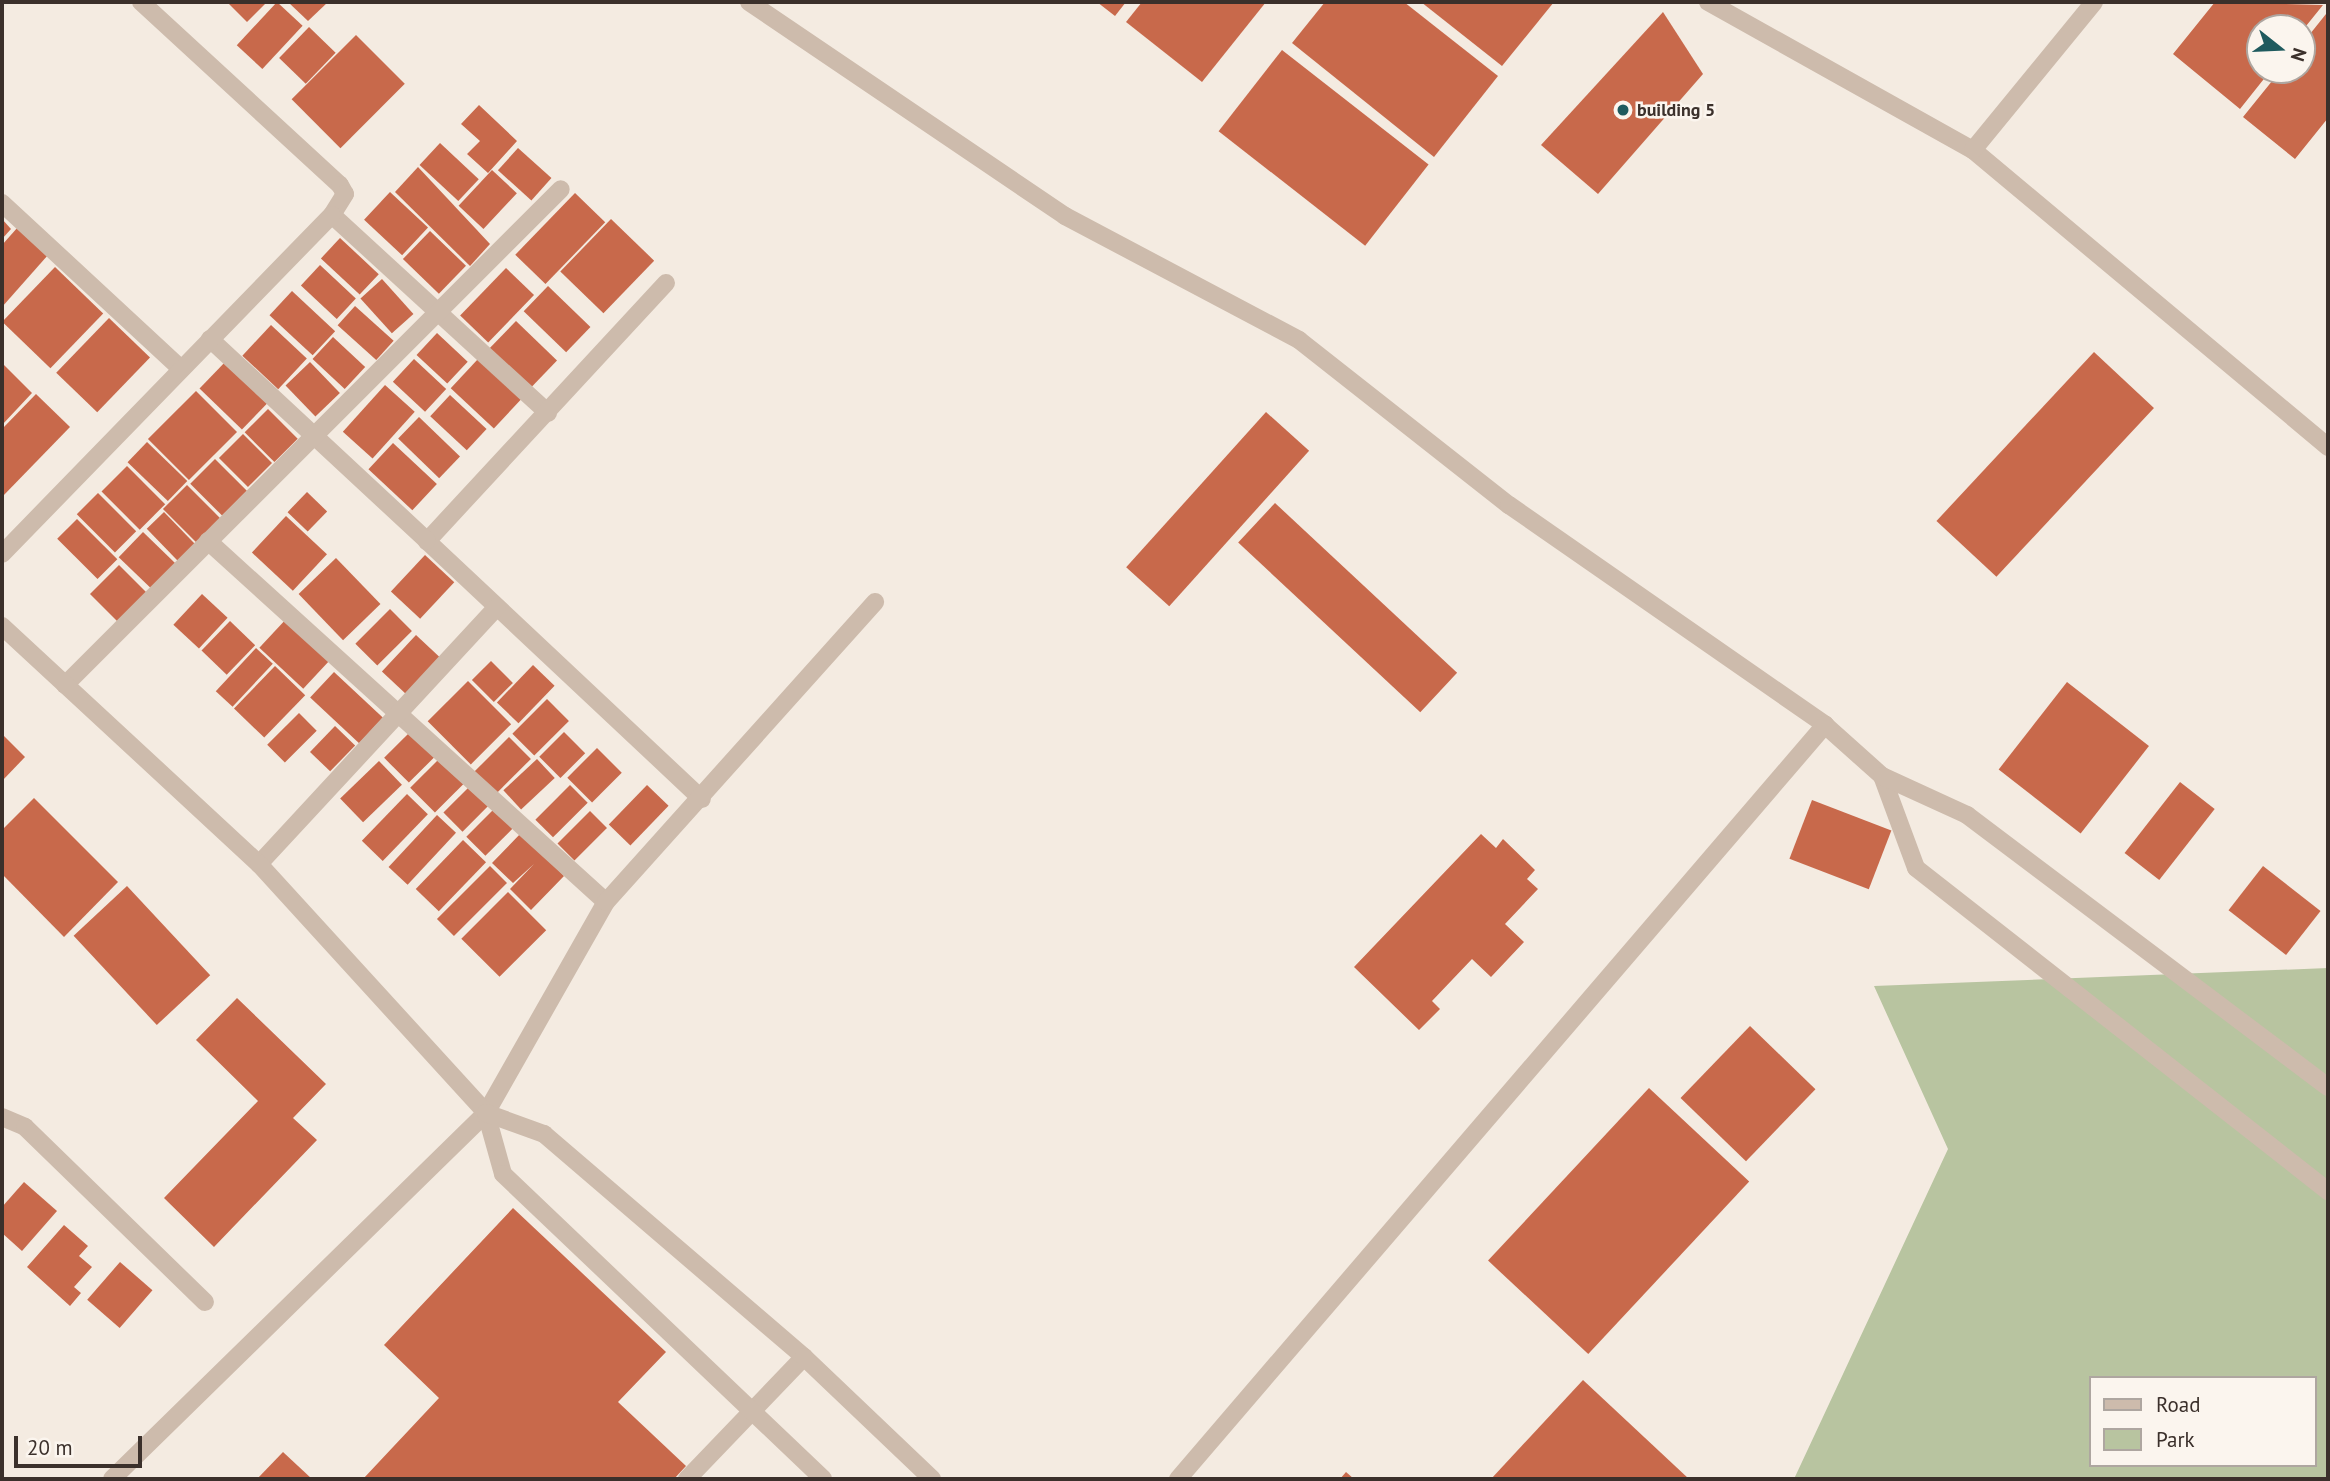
<!DOCTYPE html>
<html>
<head>
<meta charset="utf-8">
<style>
	body { margin:0 }
	#map { position:relative; width:2330px; height:1481px; overflow:hidden; background:#f4ebe1; font-family:"PT Sans",sans-serif }
	div>[style] { position:absolute }
	[style*='--x'] { left:calc(var(--x)*1px); top:calc(var(--y)*1px); width:calc(var(--w)*1px); rotate:calc(var(--a)*1deg) }
	.green>* { inset:0; background:#b8c4a0 }
	.building>* { inset:0; background:#c8694b; transform-origin:0 0 }
	.service>* { height:18px; margin:-9px; padding:0 9px; transform-origin:9px; border-radius:9px; background:#cdbbac }
	.minor>* { height:18px; margin:-9px; padding:0 9px; transform-origin:9px; border-radius:9px; background:#cdbbac }
	.tertiary>* { height:18px; margin:-9px; padding:0 9px; transform-origin:9px; border-radius:9px; background:#cdbbac }
	.dots>* { width:19px; height:19px; translate:-50% -50%; box-sizing:border-box; border:4px solid #fbf5ee; border-radius:50% }
	span { translate:-50% -50%; white-space:nowrap; text-align:center; line-height:1.15; -webkit-text-stroke:5px #fbf5ee; paint-order:stroke }
	.poi-label { font-size:18px; color:#3b302b; font-weight:700 }
	.left { translate:0 -50%; text-align:left }
	.frame { position:absolute; inset:0; border:4px solid #3b302b; pointer-events:none }
	.legend { position:absolute; left:2089px; top:1376px; width:228px; height:91px; box-sizing:border-box; background:#fbf5ee; border:2px solid #aea6a0; margin:0; padding:9px 12px; list-style:none; font-size:21px; color:#3b302b }
	.legend li { display:flex; align-items:center; gap:14px; height:35px }
	.legend b { width:35px; border:2px solid #aea6a0 }
	.north { position:absolute; left:2246px; top:14px; width:70px; height:70px; box-sizing:border-box; background:#fbf5ee; border:2px solid #aea6a0; border-radius:50%; rotate:108deg; font-size:19px; font-weight:700; line-height:28px; text-align:center; color:#3b302b }
	.north::after { content:''; display:block; margin:auto; width:24px; height:32px; background:#1f5a5e; clip-path:polygon(50% 0,100% 100%,50% 72%,0 100%) }
	.scale { position:absolute; left:14px; top:1436px; width:128px; height:32px; box-sizing:border-box; border:4px solid #3b302b; border-top:0; padding-left:9px; font-size:21px; line-height:24px; white-space:nowrap; color:#3b302b; -webkit-text-stroke:5px #fbf5ee; paint-order:stroke }
</style>
</head>
<body>
<div id="map">
	<div class="green">
		<div style="clip-path:polygon(evenodd,2328px 968px,2328px 1479px,1794px 1479px,1948px 1149px,1874px 986px,2328px 968px,2090px 1378px,2314px 1378px,2314px 1465px,2090px 1465px,2090px 1378px)"></div>
	</div>
	<div class="building">
		<div style="clip-path:polygon(227px 2px,267px 2px,247px 22px)"></div>
		<div style="left:277px;top:2px;width:35px;height:59px;rotate:43deg"></div>
		<div style="clip-path:polygon(288px 2px,328px 2px,308px 21px)"></div>
		<div style="clip-path:polygon(1097px 2px,1126px 2px,1115px 16px)"></div>
		<div style="clip-path:polygon(1142px 2px,1266px 2px,1202px 82px,1126px 22px)"></div>
		<div style="clip-path:polygon(1325px 2px,1404px 2px,1498px 76px,1434px 157px,1292px 43px)"></div>
		<div style="clip-path:polygon(1421px 2px,1554px 2px,1502px 66px)"></div>
		<div style="clip-path:polygon(2215px 2px,2323px 5px,2302px 31px,2260px 28px,2260px 70px,2271px 70px,2240px 109px,2173px 54px)"></div>
		<div style="clip-path:polygon(1663px 12px,1703px 74px,1598px 194px,1541px 145px)"></div>
		<div style="clip-path:polygon(2326px 14px,2328px 118px,2295px 159px,2243px 117px,2281px 70px,2302px 70px,2302px 44px)"></div>
		<div style="left:309px;top:27px;width:37px;height:43px;rotate:44deg"></div>
		<div style="left:356px;top:35px;width:69px;height:91px;rotate:45deg"></div>
		<div style="left:1282px;top:50px;width:186px;height:103px;rotate:38deg"></div>
		<div style="clip-path:polygon(479px 105px,517px 141px,488px 173px,467px 154px,480px 141px,461px 124px)"></div>
		<div style="left:440px;top:143px;width:53px;height:30px;rotate:43deg"></div>
		<div style="left:518px;top:148px;width:45px;height:30px;rotate:42deg"></div>
		<div style="clip-path:polygon(418px 167px,490px 244px,470px 266px,395px 192px)"></div>
		<div style="left:492px;top:170px;width:34px;height:49px;rotate:43deg"></div>
		<div style="left:390px;top:192px;width:52px;height:38px;rotate:43deg"></div>
		<div style="left:575px;top:193px;width:42px;height:86px;rotate:44deg"></div>
		<div style="clip-path:polygon(2px 219px,11px 229px,2px 239px)"></div>
		<div style="left:611px;top:219px;width:60px;height:73px;rotate:44deg"></div>
		<div style="clip-path:polygon(18px 227px,48px 255px,2px 307px,2px 245px)"></div>
		<div style="left:430px;top:231px;width:50px;height:39px;rotate:44deg"></div>
		<div style="left:340px;top:238px;width:53px;height:28px;rotate:43deg"></div>
		<div style="left:320px;top:265px;width:49px;height:28px;rotate:43deg"></div>
		<div style="left:55px;top:267px;width:67px;height:76px;rotate:44deg"></div>
		<div style="left:506px;top:268px;width:39px;height:66px;rotate:44deg"></div>
		<div style="left:382px;top:279px;width:47px;height:29px;rotate:48deg"></div>
		<div style="left:548px;top:286px;width:59px;height:35px;rotate:44deg"></div>
		<div style="left:292px;top:291px;width:59px;height:33px;rotate:43deg"></div>
		<div style="left:355px;top:306px;width:52px;height:26px;rotate:42deg"></div>
		<div style="left:109px;top:318px;width:57px;height:76px;rotate:44deg"></div>
		<div style="left:516px;top:321px;width:57px;height:38px;rotate:44deg"></div>
		<div style="left:271px;top:325px;width:49px;height:42px;rotate:43deg"></div>
		<div style="left:437px;top:333px;width:42px;height:30px;rotate:43deg"></div>
		<div style="left:333px;top:337px;width:44px;height:30px;rotate:43deg"></div>
		<div style="left:2094px;top:352px;width:82px;height:231px;rotate:43deg"></div>
		<div style="left:228px;top:359px;width:59px;height:41px;rotate:44deg"></div>
		<div style="left:414px;top:359px;width:44px;height:31px;rotate:43deg"></div>
		<div style="left:478px;top:359px;width:59px;height:40px;rotate:43deg"></div>
		<div style="left:310px;top:362px;width:43px;height:34px;rotate:46deg"></div>
		<div style="clip-path:polygon(4px 365px,32px 393px,2px 425px,2px 368px)"></div>
		<div style="left:385px;top:385px;width:40px;height:63px;rotate:42deg"></div>
		<div style="left:196px;top:391px;width:58px;height:68px;rotate:45deg"></div>
		<div style="clip-path:polygon(36px 394px,70px 427px,2px 497px,2px 429px)"></div>
		<div style="left:450px;top:395px;width:50px;height:29px;rotate:43deg"></div>
		<div style="left:268px;top:409px;width:42px;height:33px;rotate:45deg"></div>
		<div style="left:1266px;top:412px;width:58px;height:209px;rotate:42deg"></div>
		<div style="left:419px;top:417px;width:57px;height:30px;rotate:44deg"></div>
		<div style="left:243px;top:434px;width:41px;height:34px;rotate:45deg"></div>
		<div style="left:147px;top:442px;width:56px;height:28px;rotate:44deg"></div>
		<div style="left:393px;top:443px;width:60px;height:36px;rotate:43deg"></div>
		<div style="left:215px;top:459px;width:45px;height:35px;rotate:45deg"></div>
		<div style="left:127px;top:466px;width:54px;height:36px;rotate:45deg"></div>
		<div style="left:187px;top:485px;width:48px;height:34px;rotate:45deg"></div>
		<div style="left:307px;top:492px;width:28px;height:28px;rotate:44deg"></div>
		<div style="left:98px;top:493px;width:54px;height:30px;rotate:45deg"></div>
		<div style="left:1275px;top:503px;width:249px;height:54px;rotate:43deg"></div>
		<div style="left:164px;top:512px;width:47px;height:24px;rotate:46deg"></div>
		<div style="left:286px;top:516px;width:56px;height:50px;rotate:43deg"></div>
		<div style="left:77px;top:519px;width:57px;height:28px;rotate:45deg"></div>
		<div style="left:143px;top:532px;width:47px;height:35px;rotate:44deg"></div>
		<div style="left:425px;top:555px;width:40px;height:50px;rotate:43deg"></div>
		<div style="left:336px;top:558px;width:64px;height:52px;rotate:46deg"></div>
		<div style="left:119px;top:565px;width:41px;height:41px;rotate:45deg"></div>
		<div style="left:202px;top:594px;width:35px;height:42px;rotate:43deg"></div>
		<div style="left:390px;top:609px;width:31px;height:49px;rotate:45deg"></div>
		<div style="left:288px;top:617px;width:60px;height:42px;rotate:43deg"></div>
		<div style="left:230px;top:621px;width:35px;height:41px;rotate:44deg"></div>
		<div style="left:416px;top:635px;width:34px;height:50px;rotate:43deg"></div>
		<div style="left:256px;top:648px;width:23px;height:59px;rotate:43deg"></div>
		<div style="left:491px;top:661px;width:31px;height:27px;rotate:45deg"></div>
		<div style="left:533px;top:665px;width:30px;height:52px;rotate:44deg"></div>
		<div style="left:275px;top:666px;width:42px;height:59px;rotate:44deg"></div>
		<div style="left:334px;top:672px;width:67px;height:35px;rotate:43deg"></div>
		<div style="left:468px;top:681px;width:61px;height:57px;rotate:45deg"></div>
		<div style="left:2067px;top:682px;width:104px;height:111px;rotate:38deg"></div>
		<div style="left:547px;top:699px;width:31px;height:49px;rotate:45deg"></div>
		<div style="left:299px;top:713px;width:25px;height:45px;rotate:45deg"></div>
		<div style="left:335px;top:726px;width:28px;height:36px;rotate:44deg"></div>
		<div style="left:411px;top:731px;width:35px;height:38px;rotate:45deg"></div>
		<div style="left:564px;top:732px;width:30px;height:35px;rotate:45deg"></div>
		<div style="clip-path:polygon(2px 734px,25px 757px,2px 781px)"></div>
		<div style="left:509px;top:737px;width:31px;height:50px;rotate:45deg"></div>
		<div style="left:597px;top:748px;width:35px;height:42px;rotate:45deg"></div>
		<div style="left:442px;top:756px;width:35px;height:45px;rotate:45deg"></div>
		<div style="left:537px;top:759px;width:26px;height:46px;rotate:47deg"></div>
		<div style="left:379px;top:761px;width:33px;height:54px;rotate:46deg"></div>
		<div style="left:2180px;top:782px;width:44px;height:90px;rotate:38deg"></div>
		<div style="left:471px;top:785px;width:27px;height:39px;rotate:45deg"></div>
		<div style="left:570px;top:785px;width:25px;height:49px;rotate:45deg"></div>
		<div style="left:647px;top:785px;width:30px;height:55px;rotate:44deg"></div>
		<div style="left:407px;top:794px;width:29px;height:65px;rotate:44deg"></div>
		<div style="clip-path:polygon(34px 798px,118px 882px,64px 937px,2px 874px,2px 830px)"></div>
		<div style="left:1812px;top:800px;width:85px;height:63px;rotate:21deg"></div>
		<div style="left:496px;top:807px;width:27px;height:42px;rotate:45deg"></div>
		<div style="left:590px;top:811px;width:24px;height:46px;rotate:45deg"></div>
		<div style="left:437px;top:815px;width:26px;height:71px;rotate:43deg"></div>
		<div style="clip-path:polygon(522px 832px,564px 876px,531px 910px,510px 889px,534px 864px,513px 883px,492px 863px)"></div>
		<div style="clip-path:polygon(1481px 834px,1496px 848px,1503px 839px,1535px 870px,1527px 879px,1538px 889px,1505px 924px,1524px 942px,1491px 977px,1472px 959px,1432px 1001px,1440px 1009px,1419px 1030px,1354px 967px)"></div>
		<div style="left:463px;top:840px;width:32px;height:68px;rotate:44deg"></div>
		<div style="left:490px;top:866px;width:24px;height:75px;rotate:45deg"></div>
		<div style="left:2263px;top:866px;width:73px;height:56px;rotate:38deg"></div>
		<div style="left:127px;top:886px;width:122px;height:73px;rotate:47deg"></div>
		<div style="left:508px;top:892px;width:54px;height:66px;rotate:45deg"></div>
		<div style="clip-path:polygon(237px 998px,326px 1084px,293px 1118px,317px 1140px,214px 1247px,164px 1198px,258px 1101px,196px 1040px)"></div>
		<div style="left:1750px;top:1026px;width:91px;height:100px;rotate:44deg"></div>
		<div style="left:1649px;top:1088px;width:137px;height:236px;rotate:43deg"></div>
		<div style="clip-path:polygon(24px 1182px,57px 1211px,22px 1251px,2px 1233px,2px 1207px)"></div>
		<div style="clip-path:polygon(513px 1208px,666px 1352px,618px 1402px,686px 1466px,674px 1479px,363px 1479px,439px 1398px,384px 1345px)"></div>
		<div style="clip-path:polygon(64px 1225px,88px 1246px,79px 1256px,92px 1267px,74px 1287px,81px 1293px,70px 1306px,27px 1267px)"></div>
		<div style="left:120px;top:1262px;width:43px;height:50px;rotate:41deg"></div>
		<div style="clip-path:polygon(1583px 1380px,1689px 1479px,1491px 1479px)"></div>
		<div style="clip-path:polygon(283px 1452px,312px 1479px,257px 1479px)"></div>
		<div style="clip-path:polygon(1346px 1472px,1354px 1479px,1340px 1479px)"></div>
	</div>
	<div class="service">
		<div style="--x:687;--y:1479;--w:169;--a:-46.2"></div>
	</div>
	<div class="minor">
		<div style="--x:141;--y:2;--w:270;--a:42.6"></div>
		<div style="--x:340;--y:185;--w:10;--a:61"></div>
		<div style="--x:345;--y:194;--w:25;--a:122"></div>
		<div style="--x:332;--y:215;--w:293;--a:42.5"></div>
		<div style="--x:749;--y:2;--w:382;--a:34.1"></div>
		<div style="--x:1065;--y:216;--w:265;--a:27.9"></div>
		<div style="--x:1299;--y:340;--w:267;--a:38.2"></div>
		<div style="--x:1509;--y:505;--w:385;--a:34.8"></div>
		<div style="--x:1708;--y:2;--w:304;--a:29.2"></div>
		<div style="--x:1973;--y:150;--w:463;--a:39.9"></div>
		<div style="--x:1973;--y:150;--w:191;--a:-50.7"></div>
		<div style="--x:2;--y:203;--w:244;--a:42.8"></div>
		<div style="--x:666;--y:283;--w:352;--a:132.8"></div>
		<div style="--x:427;--y:541;--w:377;--a:43.2"></div>
		<div style="--x:210;--y:339;--w:296;--a:42.9"></div>
		<div style="--x:208;--y:541;--w:537;--a:42.21"></div>
		<div style="--x:2;--y:554;--w:473;--a:-45.8"></div>
		<div style="--x:65;--y:685;--w:701;--a:-45"></div>
		<div style="--x:259;--y:864;--w:350;--a:-47.2"></div>
		<div style="--x:2;--y:1117;--w:25;--a:23"></div>
		<div style="--x:25;--y:1127;--w:251;--a:44.2"></div>
		<div style="--x:112;--y:1479;--w:523;--a:-44.38"></div>
		<div style="--x:486;--y:1113;--w:243;--a:-60.4"></div>
		<div style="--x:606;--y:902;--w:403;--a:-48.1"></div>
	</div>
	<div class="tertiary">
		<div style="--x:2;--y:626;--w:350;--a:42.8"></div>
		<div style="--x:259;--y:864;--w:337;--a:47.6"></div>
		<div style="--x:486;--y:1113;--w:63;--a:74.4"></div>
		<div style="--x:503;--y:1174;--w:442;--a:43.6"></div>
		<div style="--x:1882;--y:776;--w:98;--a:69.7"></div>
		<div style="--x:1916;--y:868;--w:524;--a:38.1"></div>
		<div style="--x:486;--y:1113;--w:62;--a:19.9"></div>
		<div style="--x:544;--y:1134;--w:343;--a:40.6"></div>
		<div style="--x:804;--y:1357;--w:177;--a:43.6"></div>
		<div style="--x:1178;--y:1479;--w:994;--a:-49.37"></div>
		<div style="--x:1825;--y:725;--w:76;--a:41.8"></div>
		<div style="--x:1882;--y:776;--w:94;--a:24.6"></div>
		<div style="--x:1967;--y:815;--w:452;--a:37"></div>
	</div>
	<div class="dots">
		<div style="left:1623px;top:110px;background:#1f5a5e"></div>
	</div>
	<div class="poi-label">
		<span class="left" style="left:1637px;top:110px">building 5</span>
	</div>
	<div class="frame"></div>
	<ul class="legend">
	<li><b style="height:9px;background:#cdbbac"></b>Road</li>
	<li><b style="height:19px;background:#b8c4a0"></b>Park</li>
	</ul>
	<div class="north">N</div>
	<div class="scale">20 m</div>
</div>
</body>
</html>
